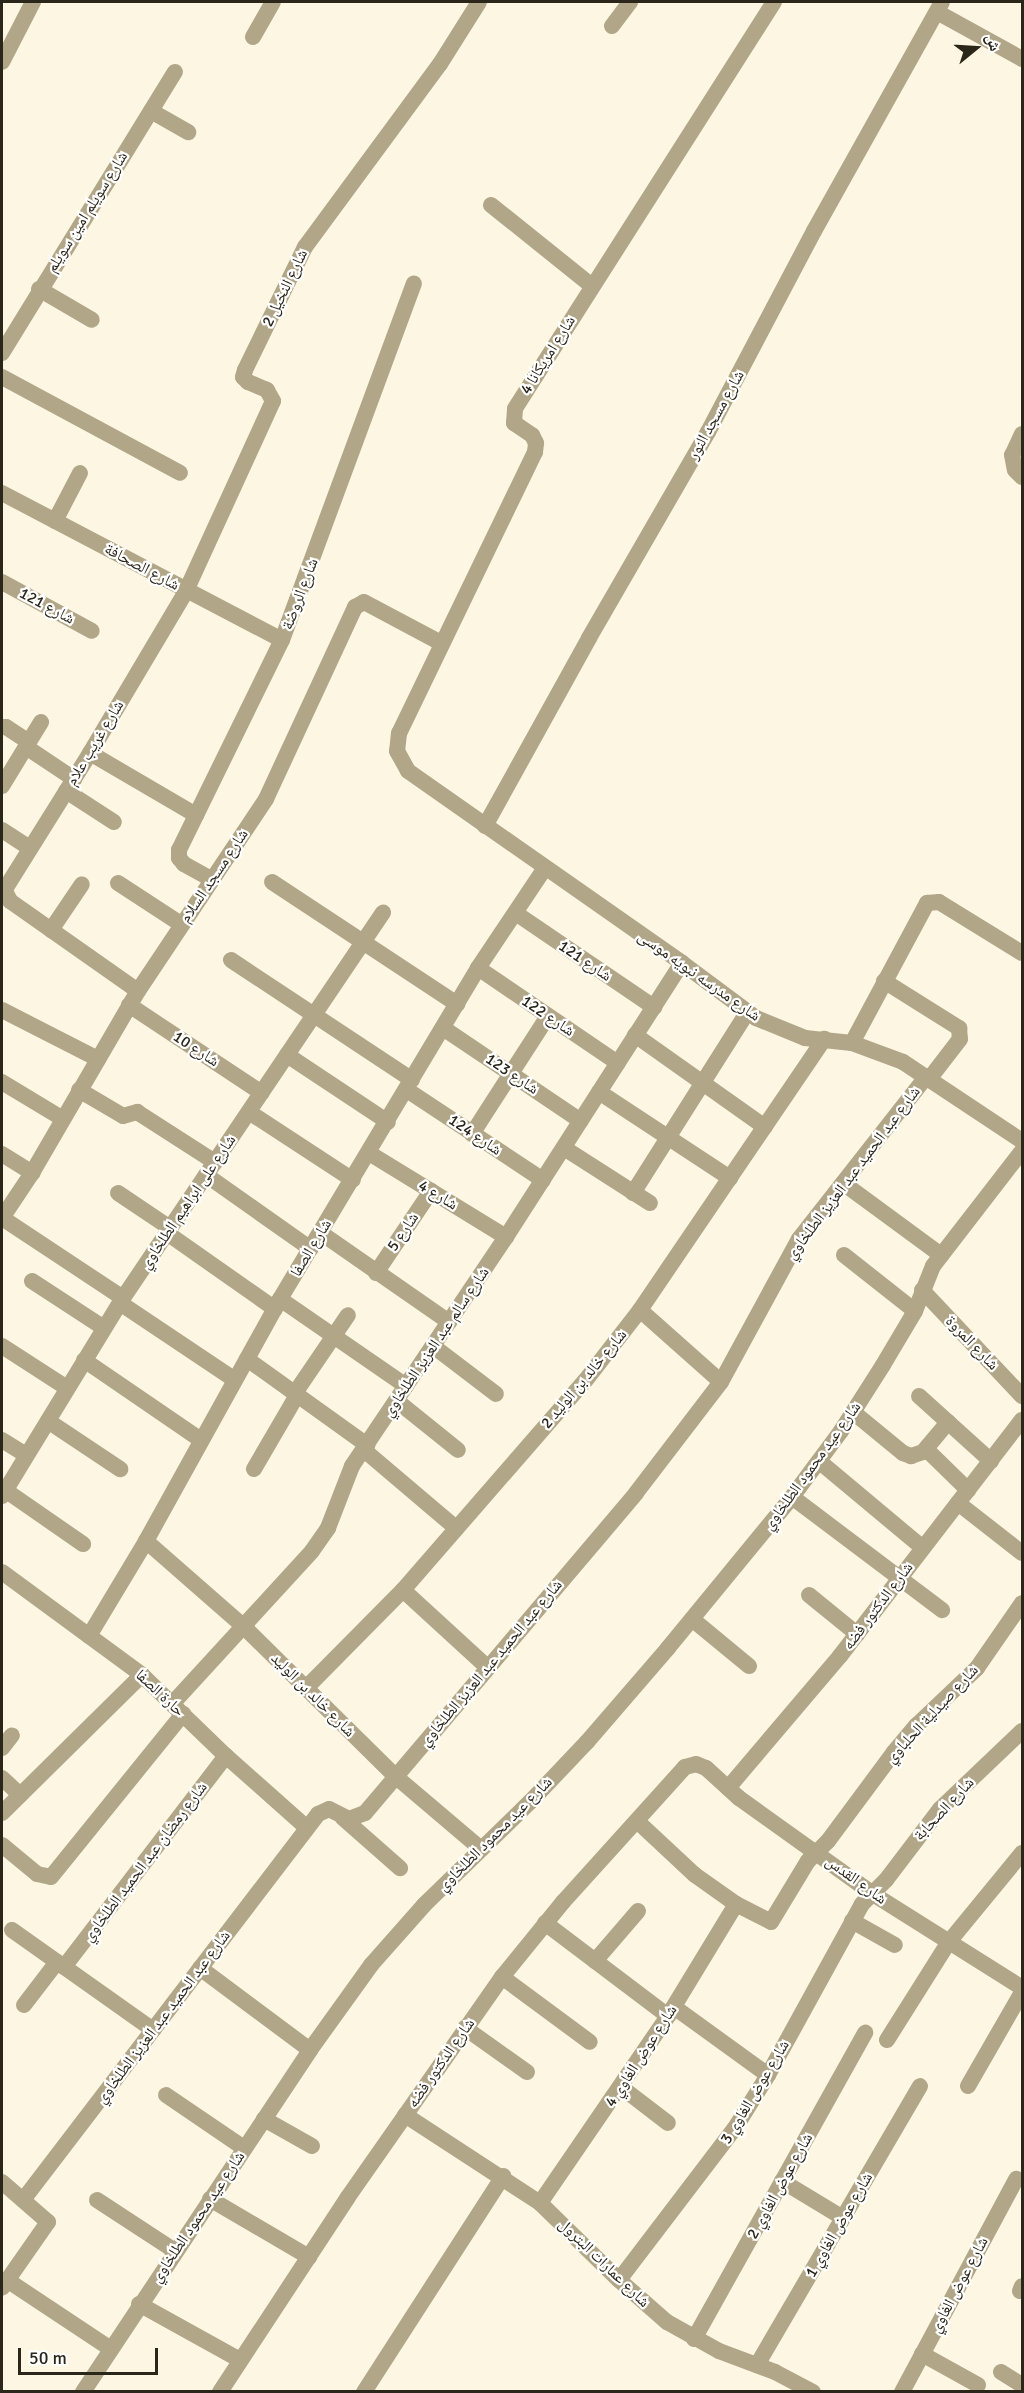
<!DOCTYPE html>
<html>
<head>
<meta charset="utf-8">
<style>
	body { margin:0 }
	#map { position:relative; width:1024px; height:2393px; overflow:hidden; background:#fdf6e2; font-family:Signika,"Noto Naskh Arabic",sans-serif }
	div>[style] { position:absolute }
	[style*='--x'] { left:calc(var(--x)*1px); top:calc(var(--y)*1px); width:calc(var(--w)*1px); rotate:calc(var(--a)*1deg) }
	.street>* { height:16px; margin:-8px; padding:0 8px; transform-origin:8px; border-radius:8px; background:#b1a688 }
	span { translate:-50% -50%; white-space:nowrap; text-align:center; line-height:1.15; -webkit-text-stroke:4.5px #fff; paint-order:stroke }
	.street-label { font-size:16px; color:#2b261a }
	.frame { position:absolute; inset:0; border:3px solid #2b261a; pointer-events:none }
	.north { position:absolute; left:946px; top:18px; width:60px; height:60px; -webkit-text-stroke:4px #fff; paint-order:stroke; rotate:72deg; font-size:16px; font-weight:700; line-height:24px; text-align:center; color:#2b261a }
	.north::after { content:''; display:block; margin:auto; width:21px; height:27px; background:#2b261a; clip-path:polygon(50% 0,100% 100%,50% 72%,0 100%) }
	.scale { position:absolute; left:18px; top:2348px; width:140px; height:27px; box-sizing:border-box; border:3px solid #2b261a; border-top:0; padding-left:8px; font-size:18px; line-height:21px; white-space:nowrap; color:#2b261a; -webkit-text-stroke:4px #fff; paint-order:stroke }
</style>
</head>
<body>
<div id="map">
	<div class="street">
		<div style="--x:774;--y:2;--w:482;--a:122.5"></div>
		<div style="--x:515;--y:409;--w:14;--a:94"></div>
		<div style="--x:514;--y:423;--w:22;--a:34"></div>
		<div style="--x:532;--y:435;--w:9;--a:63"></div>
		<div style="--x:536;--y:443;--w:9;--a:96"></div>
		<div style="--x:535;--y:452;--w:312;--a:115.8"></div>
		<div style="--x:399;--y:733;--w:18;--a:96"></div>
		<div style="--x:397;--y:751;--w:23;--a:61"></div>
		<div style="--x:408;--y:771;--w:335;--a:35"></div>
		<div style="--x:682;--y:963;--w:92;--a:36.6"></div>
		<div style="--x:756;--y:1018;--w:53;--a:22.2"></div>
		<div style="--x:805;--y:1038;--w:47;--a:6.1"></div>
		<div style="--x:852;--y:1043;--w:54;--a:20.4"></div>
		<div style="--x:903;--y:1062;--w:143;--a:33.6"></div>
		<div style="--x:937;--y:12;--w:97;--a:28.9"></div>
		<div style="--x:612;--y:26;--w:30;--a:-53"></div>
		<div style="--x:253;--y:37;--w:40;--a:-60.3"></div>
		<div style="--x:2;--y:62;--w:68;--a:-62.7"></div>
		<div style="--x:151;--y:111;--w:43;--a:29.6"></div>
		<div style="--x:491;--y:205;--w:129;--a:38.7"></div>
		<div style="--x:39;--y:289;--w:61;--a:30.3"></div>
		<div style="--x:2;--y:353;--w:330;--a:-58.4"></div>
		<div style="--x:2;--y:377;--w:202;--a:28.3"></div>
		<div style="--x:1022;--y:434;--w:23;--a:115"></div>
		<div style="--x:1012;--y:455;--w:15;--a:79"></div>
		<div style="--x:1015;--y:470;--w:10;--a:45"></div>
		<div style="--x:2;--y:493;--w:316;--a:27.7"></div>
		<div style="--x:55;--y:521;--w:54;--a:-62.5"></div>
		<div style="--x:2;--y:582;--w:102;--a:28.6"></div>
		<div style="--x:2;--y:727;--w:4;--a:0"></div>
		<div style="--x:6;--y:727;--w:27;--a:33"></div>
		<div style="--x:26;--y:747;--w:58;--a:33.7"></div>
		<div style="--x:90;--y:753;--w:123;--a:30.3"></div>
		<div style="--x:2;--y:786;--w:75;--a:-58.6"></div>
		<div style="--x:66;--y:791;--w:57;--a:32.9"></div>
		<div style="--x:485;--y:826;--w:215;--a:-61"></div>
		<div style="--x:589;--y:638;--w:238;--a:-60"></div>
		<div style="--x:708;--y:432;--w:227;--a:-62.2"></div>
		<div style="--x:814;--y:231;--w:262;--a:-60.8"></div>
		<div style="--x:2;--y:830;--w:33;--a:33"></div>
		<div style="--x:211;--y:879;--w:31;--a:-151"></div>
		<div style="--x:184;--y:864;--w:8;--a:-130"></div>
		<div style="--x:179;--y:858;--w:8;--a:-90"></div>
		<div style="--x:179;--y:850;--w:234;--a:-63.9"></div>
		<div style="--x:282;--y:640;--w:380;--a:-69.7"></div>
		<div style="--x:272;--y:882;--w:222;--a:33.4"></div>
		<div style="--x:118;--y:883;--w:75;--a:33.1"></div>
		<div style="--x:2;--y:885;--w:18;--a:63"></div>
		<div style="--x:10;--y:901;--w:156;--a:35.1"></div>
		<div style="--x:2;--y:894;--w:166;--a:-58"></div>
		<div style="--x:90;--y:753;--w:188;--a:-59.3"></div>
		<div style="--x:186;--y:591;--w:209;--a:-65.4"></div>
		<div style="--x:273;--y:401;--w:13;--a:-119"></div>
		<div style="--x:267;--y:390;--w:21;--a:-157"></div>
		<div style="--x:248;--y:382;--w:7;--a:-135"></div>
		<div style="--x:243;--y:377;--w:7;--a:-74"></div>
		<div style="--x:245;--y:370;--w:137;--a:-64"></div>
		<div style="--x:305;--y:247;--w:227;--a:-53.6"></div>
		<div style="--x:440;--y:64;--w:73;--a:-57.8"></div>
		<div style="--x:517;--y:914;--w:166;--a:34.2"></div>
		<div style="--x:51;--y:930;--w:55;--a:-56"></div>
		<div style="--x:231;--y:960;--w:217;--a:33.5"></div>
		<div style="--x:478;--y:968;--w:169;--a:34.2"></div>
		<div style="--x:884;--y:981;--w:89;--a:32.1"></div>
		<div style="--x:959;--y:1028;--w:11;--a:85"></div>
		<div style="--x:960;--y:1039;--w:49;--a:127.6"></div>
		<div style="--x:129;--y:1005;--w:159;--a:33.5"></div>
		<div style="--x:2;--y:1010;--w:108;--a:27"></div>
		<div style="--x:443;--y:1028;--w:166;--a:34"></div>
		<div style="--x:635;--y:1035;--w:159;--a:35.3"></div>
		<div style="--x:852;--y:1043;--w:159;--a:-61.8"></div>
		<div style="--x:927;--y:903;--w:12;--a:-5"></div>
		<div style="--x:939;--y:902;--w:97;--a:31.6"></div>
		<div style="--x:287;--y:1055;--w:121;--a:33.6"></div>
		<div style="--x:2;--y:1082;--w:71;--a:31.2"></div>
		<div style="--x:79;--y:1090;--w:51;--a:30.6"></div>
		<div style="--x:123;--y:1116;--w:15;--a:-16"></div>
		<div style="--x:137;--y:1112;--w:93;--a:32.7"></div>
		<div style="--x:407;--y:1090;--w:163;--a:33.5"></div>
		<div style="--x:599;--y:1092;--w:157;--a:33.3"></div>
		<div style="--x:249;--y:1112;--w:124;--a:33.2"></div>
		<div style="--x:472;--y:1134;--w:140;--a:-57.2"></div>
		<div style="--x:564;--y:1148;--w:102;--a:32.6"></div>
		<div style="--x:369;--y:1153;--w:161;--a:31.5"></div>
		<div style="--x:2;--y:1154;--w:36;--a:32"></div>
		<div style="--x:206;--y:1175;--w:128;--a:35.2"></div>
		<div style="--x:843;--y:1183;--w:122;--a:36.3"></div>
		<div style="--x:118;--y:1193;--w:63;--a:33.9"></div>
		<div style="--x:633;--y:1193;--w:213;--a:-57.7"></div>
		<div style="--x:167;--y:1233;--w:132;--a:35.1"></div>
		<div style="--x:321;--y:1233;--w:156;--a:34.8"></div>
		<div style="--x:844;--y:1255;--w:90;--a:38.3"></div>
		<div style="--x:376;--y:1273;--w:99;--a:-56.1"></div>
		<div style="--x:32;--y:1281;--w:86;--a:33.1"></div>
		<div style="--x:922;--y:1290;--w:146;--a:46.7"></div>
		<div style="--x:123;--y:1298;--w:145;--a:-146.5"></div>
		<div style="--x:2;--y:1218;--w:54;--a:-56.3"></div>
		<div style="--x:32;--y:1173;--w:211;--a:-59.8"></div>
		<div style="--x:138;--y:991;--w:231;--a:-56.3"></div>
		<div style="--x:266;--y:799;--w:212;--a:-65.1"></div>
		<div style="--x:355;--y:607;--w:10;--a:-29"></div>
		<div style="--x:364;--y:602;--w:87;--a:28"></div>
		<div style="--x:280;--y:1299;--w:153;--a:34.6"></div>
		<div style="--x:120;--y:1303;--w:138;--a:33.8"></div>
		<div style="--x:640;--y:1310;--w:108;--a:41.6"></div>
		<div style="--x:2;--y:1346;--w:77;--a:32.9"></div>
		<div style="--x:433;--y:1346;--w:79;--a:37.3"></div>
		<div style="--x:247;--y:1359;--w:148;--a:35.6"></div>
		<div style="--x:84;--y:1360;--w:142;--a:34.4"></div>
		<div style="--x:295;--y:1393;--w:94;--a:-55.8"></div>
		<div style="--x:919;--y:1396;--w:97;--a:42.1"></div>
		<div style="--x:397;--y:1401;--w:78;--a:38.8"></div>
		<div style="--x:853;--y:1412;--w:65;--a:39.4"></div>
		<div style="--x:903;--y:1453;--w:9;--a:21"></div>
		<div style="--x:911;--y:1456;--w:13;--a:-18"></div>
		<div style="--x:923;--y:1452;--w:39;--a:-50"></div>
		<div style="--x:48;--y:1421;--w:87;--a:33.7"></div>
		<div style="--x:2;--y:1440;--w:28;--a:32"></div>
		<div style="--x:926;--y:1449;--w:59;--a:44.3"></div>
		<div style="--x:364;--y:1450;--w:121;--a:40.3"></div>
		<div style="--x:820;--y:1462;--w:134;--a:39.9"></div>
		<div style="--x:254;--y:1469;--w:86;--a:-59.8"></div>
		<div style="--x:5;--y:1490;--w:95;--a:34.7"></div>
		<div style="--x:2;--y:1496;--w:232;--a:-58.6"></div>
		<div style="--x:123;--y:1298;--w:465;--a:-56"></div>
		<div style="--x:792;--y:1497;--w:188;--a:37"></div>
		<div style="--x:958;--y:1503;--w:81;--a:38"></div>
		<div style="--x:146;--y:1541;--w:129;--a:41.2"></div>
		<div style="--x:243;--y:1626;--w:214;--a:44.6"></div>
		<div style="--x:395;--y:1776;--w:113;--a:40.3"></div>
		<div style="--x:2;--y:1572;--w:174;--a:36.3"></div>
		<div style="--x:142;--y:1675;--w:117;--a:44"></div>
		<div style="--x:226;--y:1756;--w:108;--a:41.6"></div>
		<div style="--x:403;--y:1590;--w:114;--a:42.5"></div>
		<div style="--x:809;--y:1595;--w:62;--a:39.1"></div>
		<div style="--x:692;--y:1619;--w:74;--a:39.5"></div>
		<div style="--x:89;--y:1636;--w:111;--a:-59"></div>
		<div style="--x:146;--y:1541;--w:277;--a:-61"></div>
		<div style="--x:280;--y:1299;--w:386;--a:-59.1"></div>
		<div style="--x:478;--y:968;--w:120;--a:-56.2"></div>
		<div style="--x:306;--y:1688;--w:138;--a:-45.3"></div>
		<div style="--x:403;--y:1590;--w:277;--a:-49"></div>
		<div style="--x:585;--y:1381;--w:90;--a:-52.2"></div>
		<div style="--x:640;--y:1310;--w:328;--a:-55.8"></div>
		<div style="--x:172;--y:1704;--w:207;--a:-47.5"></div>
		<div style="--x:312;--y:1551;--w:28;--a:-55"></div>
		<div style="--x:328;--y:1528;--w:66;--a:-68.8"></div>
		<div style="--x:352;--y:1466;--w:276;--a:-56.1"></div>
		<div style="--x:506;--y:1237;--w:326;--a:-57.3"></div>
		<div style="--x:2;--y:1748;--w:16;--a:-52"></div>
		<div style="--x:2;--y:1778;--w:25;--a:43"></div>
		<div style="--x:728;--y:1788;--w:173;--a:-49.7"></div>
		<div style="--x:840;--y:1656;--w:298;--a:-52.4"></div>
		<div style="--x:2;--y:1813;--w:197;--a:-44.6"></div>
		<div style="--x:343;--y:1818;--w:76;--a:41.3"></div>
		<div style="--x:637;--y:1821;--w:79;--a:43"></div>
		<div style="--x:695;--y:1875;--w:50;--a:35.3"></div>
		<div style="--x:736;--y:1904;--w:39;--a:27"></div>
		<div style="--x:771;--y:1922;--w:71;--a:-58.8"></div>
		<div style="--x:808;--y:1861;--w:28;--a:-45"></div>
		<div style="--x:828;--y:1841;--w:111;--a:-53.4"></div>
		<div style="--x:894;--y:1752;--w:35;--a:-50"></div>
		<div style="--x:917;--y:1725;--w:83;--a:-43.5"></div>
		<div style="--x:977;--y:1668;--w:79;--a:-55.3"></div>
		<div style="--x:2;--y:1845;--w:45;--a:39.6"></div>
		<div style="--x:37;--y:1874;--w:14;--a:12"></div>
		<div style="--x:51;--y:1877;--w:210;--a:-51"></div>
		<div style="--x:852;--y:1921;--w:49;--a:29.2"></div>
		<div style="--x:545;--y:1923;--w:154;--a:37.1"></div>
		<div style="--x:12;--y:1930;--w:173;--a:35.3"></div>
		<div style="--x:595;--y:1961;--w:66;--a:-49.3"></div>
		<div style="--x:64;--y:1967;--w:266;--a:-52.5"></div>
		<div style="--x:200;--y:1968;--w:137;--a:36.7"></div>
		<div style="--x:502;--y:1977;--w:109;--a:36.5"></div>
		<div style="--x:24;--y:2005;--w:54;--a:-52.5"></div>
		<div style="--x:674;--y:2007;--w:116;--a:35.9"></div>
		<div style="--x:465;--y:2028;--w:76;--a:35.4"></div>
		<div style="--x:887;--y:2040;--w:115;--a:-57.8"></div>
		<div style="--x:948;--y:1943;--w:117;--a:-50.6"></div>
		<div style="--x:968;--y:2086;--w:108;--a:-60.1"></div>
		<div style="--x:621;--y:2087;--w:59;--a:37.5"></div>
		<div style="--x:166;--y:2095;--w:94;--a:34.2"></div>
		<div style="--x:405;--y:2115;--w:161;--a:33.1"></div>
		<div style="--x:540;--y:2203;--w:110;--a:44.3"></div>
		<div style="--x:619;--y:2280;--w:64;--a:41.2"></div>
		<div style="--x:667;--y:2322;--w:60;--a:29.1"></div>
		<div style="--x:719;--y:2351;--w:60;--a:20.6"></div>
		<div style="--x:775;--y:2372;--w:43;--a:27.8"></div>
		<div style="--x:264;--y:2119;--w:55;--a:29.4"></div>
		<div style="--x:782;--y:2181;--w:71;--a:31.2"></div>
		<div style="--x:2;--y:2182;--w:61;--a:41"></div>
		<div style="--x:48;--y:2222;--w:80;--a:124.9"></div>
		<div style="--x:210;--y:2199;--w:115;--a:30.4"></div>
		<div style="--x:23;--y:2200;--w:486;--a:-52.6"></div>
		<div style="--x:318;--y:1814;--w:12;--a:-24"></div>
		<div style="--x:329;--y:1809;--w:22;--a:27"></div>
		<div style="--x:349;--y:1819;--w:17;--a:-21"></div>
		<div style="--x:365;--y:1813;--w:419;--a:-49.7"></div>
		<div style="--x:636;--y:1493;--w:140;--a:-52.6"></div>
		<div style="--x:721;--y:1382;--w:163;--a:-61.4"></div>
		<div style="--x:799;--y:1239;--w:207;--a:-51.9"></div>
		<div style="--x:97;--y:2200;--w:93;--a:33.2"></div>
		<div style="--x:540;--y:2203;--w:227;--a:-55.6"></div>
		<div style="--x:668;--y:2016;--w:131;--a:-58.7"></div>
		<div style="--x:7;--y:2280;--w:125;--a:33.6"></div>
		<div style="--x:619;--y:2280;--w:191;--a:-52.7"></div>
		<div style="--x:735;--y:2128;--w:62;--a:-58.1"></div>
		<div style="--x:768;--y:2075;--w:195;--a:-61.2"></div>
		<div style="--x:862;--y:1904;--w:34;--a:-45"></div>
		<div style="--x:886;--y:1880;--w:89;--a:-52.7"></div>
		<div style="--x:940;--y:1809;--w:113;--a:-43.6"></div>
		<div style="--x:1020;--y:2291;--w:5;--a:-68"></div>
		<div style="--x:139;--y:2304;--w:115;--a:29"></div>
		<div style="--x:694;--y:2339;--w:351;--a:-60.8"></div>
		<div style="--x:922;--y:2354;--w:64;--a:29"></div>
		<div style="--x:757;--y:2365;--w:323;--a:-59.7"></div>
		<div style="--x:1001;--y:2372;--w:25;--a:32"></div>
		<div style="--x:83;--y:2392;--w:410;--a:-56.4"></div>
		<div style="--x:310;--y:2050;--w:105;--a:-54.3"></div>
		<div style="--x:371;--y:1965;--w:80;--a:-48.5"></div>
		<div style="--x:424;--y:1905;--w:148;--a:-44.2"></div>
		<div style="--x:530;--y:1802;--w:83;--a:-46.5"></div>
		<div style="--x:587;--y:1742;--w:124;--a:-49.2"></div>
		<div style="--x:668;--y:1648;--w:195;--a:-50.6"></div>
		<div style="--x:792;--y:1497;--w:82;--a:-53.4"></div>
		<div style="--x:841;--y:1431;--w:78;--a:-57.5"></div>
		<div style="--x:883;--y:1365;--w:63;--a:-59.3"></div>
		<div style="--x:915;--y:1311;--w:48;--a:-68.2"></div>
		<div style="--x:933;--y:1266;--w:145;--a:-52.3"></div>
		<div style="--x:220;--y:2392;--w:233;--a:-56.7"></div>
		<div style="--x:348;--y:2197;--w:269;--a:-55"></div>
		<div style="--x:502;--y:1977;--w:97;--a:-50.9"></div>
		<div style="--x:563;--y:1902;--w:182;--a:-47.9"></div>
		<div style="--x:685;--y:1767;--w:11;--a:-15"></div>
		<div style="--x:696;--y:1764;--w:11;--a:22"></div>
		<div style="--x:706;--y:1768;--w:45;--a:42.3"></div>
		<div style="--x:739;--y:1798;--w:165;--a:35.6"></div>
		<div style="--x:873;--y:1894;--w:176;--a:32.2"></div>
		<div style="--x:364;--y:2392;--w:257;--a:-57.2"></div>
		<div style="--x:902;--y:2392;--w:242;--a:-61.8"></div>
	</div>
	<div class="street-label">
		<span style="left:87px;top:212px;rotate:-58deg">شارع سويلم امين سويلم</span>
		<span style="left:285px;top:288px;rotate:-64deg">شارع النخيل 2</span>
		<span style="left:548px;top:355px;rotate:-58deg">شارع امريكانا 4</span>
		<span style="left:716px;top:415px;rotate:-61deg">شارع مسجد النور</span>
		<span style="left:142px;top:567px;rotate:28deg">شارع الصحافة</span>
		<span style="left:300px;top:594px;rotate:-69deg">شارع الروضة</span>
		<span style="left:47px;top:606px;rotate:28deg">شارع 121</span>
		<span style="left:95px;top:743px;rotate:-59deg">شارع غريب علام</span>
		<span style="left:214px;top:876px;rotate:-56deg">شارع مسجد السلام</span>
		<span style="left:585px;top:961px;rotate:34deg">شارع 121</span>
		<span style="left:699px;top:976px;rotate:35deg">شارع مدرسه نبويه موسى</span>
		<span style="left:548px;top:1016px;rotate:34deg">شارع 122</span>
		<span style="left:196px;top:1049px;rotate:33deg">شارع 10</span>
		<span style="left:512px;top:1074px;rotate:34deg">شارع 123</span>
		<span style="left:475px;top:1135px;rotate:34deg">شارع 124</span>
		<span style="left:853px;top:1173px;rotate:-53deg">شارع عبد الحميد عبد العزيز الطلخاوي</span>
		<span style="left:438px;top:1195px;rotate:31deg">شارع 4</span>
		<span style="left:188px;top:1202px;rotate:-56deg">شارع على ابراهيم الطلخاوي</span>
		<span style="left:403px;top:1232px;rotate:-56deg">شارع 5</span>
		<span style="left:311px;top:1248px;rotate:-59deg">شارع الصفا</span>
		<span style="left:436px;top:1342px;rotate:-56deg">شارع سالم عبد العزيز الطلخاوي</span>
		<span style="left:972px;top:1343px;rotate:46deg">شارع المروة</span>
		<span style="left:584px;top:1379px;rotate:-50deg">شارع خالد بن الوليد 2</span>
		<span style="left:812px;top:1466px;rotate:-54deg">شارع عيد محمود الطلخاوي</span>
		<span style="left:878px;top:1606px;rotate:-53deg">شارع الدكتور فضه</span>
		<span style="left:491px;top:1663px;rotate:-50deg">شارع عبد الحميد عبد العزيز الطلخاوي</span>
		<span style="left:160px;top:1693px;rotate:43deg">حارة الصفا</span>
		<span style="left:313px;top:1695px;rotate:45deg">شارع خالد بن الوليد</span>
		<span style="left:932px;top:1714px;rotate:-47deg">شارع صيدلية الحلباوي</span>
		<span style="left:944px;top:1809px;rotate:-47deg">شارع الصحابة</span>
		<span style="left:495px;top:1834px;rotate:-45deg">شارع عيد محمود الطلخاوي</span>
		<span style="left:145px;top:1862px;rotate:-53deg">شارع رمضان عبد الحميد الطلخاوي</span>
		<span style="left:856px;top:1880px;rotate:36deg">شارع القدس</span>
		<span style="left:163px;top:2017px;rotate:-53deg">شارع عبد الحميد عبد العزيز الطلخاوي</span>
		<span style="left:641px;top:2056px;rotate:-57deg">شارع عوض الغاوي 4</span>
		<span style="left:441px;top:2063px;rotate:-55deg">شارع الدكتور فضه</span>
		<span style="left:755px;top:2092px;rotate:-59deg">شارع عوض الغاوي 3</span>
		<span style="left:780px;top:2186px;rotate:-61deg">شارع عوض الغاوي 2</span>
		<span style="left:198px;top:2217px;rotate:-56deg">شارع عيد محمود الطلخاوي</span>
		<span style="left:839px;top:2225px;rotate:-60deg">شارع عوض الغاوي 1</span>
		<span style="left:604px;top:2263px;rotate:44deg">شارع عمارات البترول</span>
		<span style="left:959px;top:2285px;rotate:-62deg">شارع عوض الغاوي</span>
	</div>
	<div class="frame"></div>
	<div class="north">ش</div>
	<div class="scale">50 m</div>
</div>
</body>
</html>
